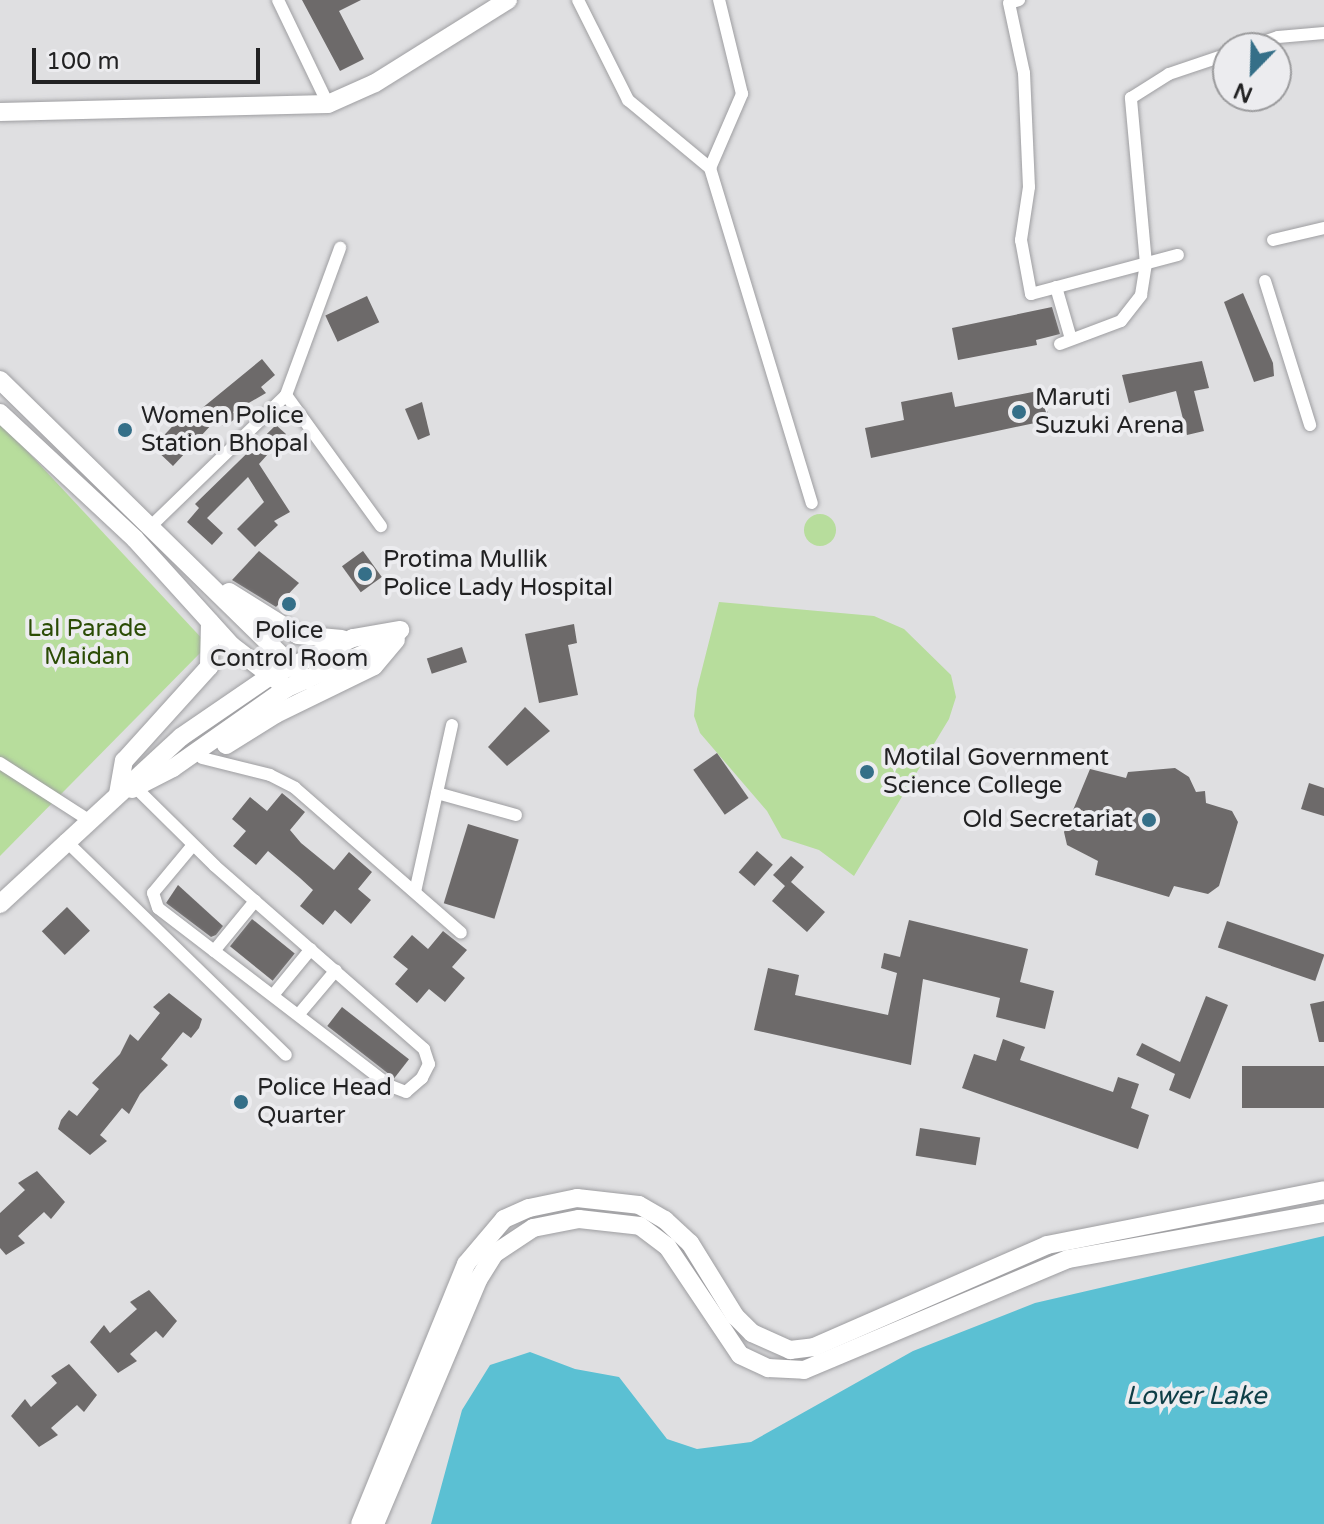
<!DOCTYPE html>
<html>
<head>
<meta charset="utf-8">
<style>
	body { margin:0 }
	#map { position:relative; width:1324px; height:1524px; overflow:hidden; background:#dfdfe1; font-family:"Varela Round",sans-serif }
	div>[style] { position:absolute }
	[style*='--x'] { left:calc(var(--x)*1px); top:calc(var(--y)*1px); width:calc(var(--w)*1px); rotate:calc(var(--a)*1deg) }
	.green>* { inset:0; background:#b7dd9c }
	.round { border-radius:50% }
	.water>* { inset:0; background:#5bc0d3 }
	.building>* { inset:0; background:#6d6a6a; transform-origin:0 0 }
	.roads { filter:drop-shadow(0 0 2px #9e9ea1) drop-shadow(0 0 2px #9e9ea1) }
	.street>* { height:12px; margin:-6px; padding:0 6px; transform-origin:6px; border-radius:6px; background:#fff }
	.secondary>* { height:18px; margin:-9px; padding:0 9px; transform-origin:9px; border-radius:9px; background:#fff }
	.dots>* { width:22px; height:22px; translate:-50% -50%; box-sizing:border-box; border:4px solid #ececef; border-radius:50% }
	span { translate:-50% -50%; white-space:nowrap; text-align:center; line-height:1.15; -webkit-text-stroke:8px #ececef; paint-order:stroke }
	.poi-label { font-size:24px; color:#222223 }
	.left { translate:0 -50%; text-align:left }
	.right { translate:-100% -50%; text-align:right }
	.park-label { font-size:24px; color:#2b4c05 }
	.water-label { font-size:26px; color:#0e3e46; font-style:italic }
	.north { position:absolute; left:1212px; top:32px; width:80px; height:80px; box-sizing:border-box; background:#ececef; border:2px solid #9b9b9d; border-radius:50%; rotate:203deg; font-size:22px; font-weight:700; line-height:32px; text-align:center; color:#222223 }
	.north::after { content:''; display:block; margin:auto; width:28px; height:36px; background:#356f88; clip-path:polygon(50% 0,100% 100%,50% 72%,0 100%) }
	.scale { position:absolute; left:32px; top:48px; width:228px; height:36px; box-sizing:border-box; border:4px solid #222223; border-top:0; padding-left:10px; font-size:24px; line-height:28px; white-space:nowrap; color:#222223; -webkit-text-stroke:6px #ececef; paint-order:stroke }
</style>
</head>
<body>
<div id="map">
	<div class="green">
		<div style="clip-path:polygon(0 422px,208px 645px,0 856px)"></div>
		<div class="round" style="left:804px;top:514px;width:32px;height:32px"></div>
		<div style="clip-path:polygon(719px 602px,874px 616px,904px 629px,951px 675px,956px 697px,949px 719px,854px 876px,819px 850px,782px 838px,767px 811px,700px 733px,694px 716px,697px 689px)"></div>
	</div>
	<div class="water">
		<div style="clip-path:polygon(1324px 1236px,1324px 1524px,431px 1524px,462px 1410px,490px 1365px,530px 1352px,575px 1369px,619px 1377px,667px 1439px,697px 1449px,751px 1442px,913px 1351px,1035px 1303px)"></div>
	</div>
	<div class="building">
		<div style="clip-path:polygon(302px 0,361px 0,339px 11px,364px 59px,340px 71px)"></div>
		<div style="clip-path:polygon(1243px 293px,1273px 363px,1274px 376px,1254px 382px,1224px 302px)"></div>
		<div style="left:367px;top:296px;width:29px;height:46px;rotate:65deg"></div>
		<div style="clip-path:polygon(1052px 307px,1060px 334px,1036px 340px,1037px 345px,958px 360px,952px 328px)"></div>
		<div style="clip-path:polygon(262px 359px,275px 375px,261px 387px,266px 393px,233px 412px,237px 417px,226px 426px,213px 423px,173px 466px,153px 447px,184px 414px,190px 418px)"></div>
		<div style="clip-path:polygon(1202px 361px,1209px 388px,1194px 391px,1204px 431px,1187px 435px,1176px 391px,1129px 403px,1122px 375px)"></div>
		<div style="clip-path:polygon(1043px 390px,1049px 420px,871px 458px,865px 428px,904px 420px,901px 402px,952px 392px,955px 407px)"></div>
		<div style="clip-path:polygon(422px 402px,430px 435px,418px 440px,405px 409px)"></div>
		<div style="clip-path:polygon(276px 425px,286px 434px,259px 464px,290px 512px,274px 521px,278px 525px,255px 547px,237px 529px,264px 502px,248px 477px,207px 518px,223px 533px,212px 545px,187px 522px,199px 508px,195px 504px)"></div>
		<div style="clip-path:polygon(259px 551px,299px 583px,276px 607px,232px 580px)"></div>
		<div style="left:363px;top:551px;width:32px;height:26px;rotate:54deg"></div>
		<div style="clip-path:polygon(574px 624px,577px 643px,568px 645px,578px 695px,539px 703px,525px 634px)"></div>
		<div style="left:462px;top:647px;width:16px;height:37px;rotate:72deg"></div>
		<div style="clip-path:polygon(525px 707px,550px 731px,507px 766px,488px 747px)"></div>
		<div style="left:717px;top:753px;width:55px;height:29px;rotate:55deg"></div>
		<div style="clip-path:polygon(1175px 768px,1189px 777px,1196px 792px,1205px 791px,1206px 803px,1232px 811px,1238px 822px,1219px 886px,1208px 894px,1174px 886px,1169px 897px,1095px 875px,1098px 861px,1067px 845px,1064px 832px,1090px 769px,1126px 778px,1128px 772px)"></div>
		<div style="clip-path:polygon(1309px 783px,1324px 788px,1324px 816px,1301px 809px)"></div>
		<div style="clip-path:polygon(282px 793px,305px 812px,290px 830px,301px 843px,334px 870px,349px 852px,372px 872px,358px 889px,371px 900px,351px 924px,335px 910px,323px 925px,300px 906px,313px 890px,300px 878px,268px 851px,256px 865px,233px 846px,246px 831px,232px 819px,250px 797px,267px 811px)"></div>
		<div style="left:468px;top:824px;width:53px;height:83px;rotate:17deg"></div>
		<div style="left:757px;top:851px;width:21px;height:28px;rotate:41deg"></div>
		<div style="clip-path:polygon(791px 856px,804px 867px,791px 882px,825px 912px,807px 932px,772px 901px,785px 886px,773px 875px)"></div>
		<div style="clip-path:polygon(178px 885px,223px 926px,216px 935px,211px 937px,166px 903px)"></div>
		<div style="left:67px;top:907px;width:33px;height:35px;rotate:46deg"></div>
		<div style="left:252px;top:919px;width:55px;height:35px;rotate:39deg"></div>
		<div style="clip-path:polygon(909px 920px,1028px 949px,1020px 982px,1054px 991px,1045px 1029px,996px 1017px,1000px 998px,923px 979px,911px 1065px,754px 1030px,768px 968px,799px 975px,795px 995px,888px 1015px,897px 973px,881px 968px,884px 953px,900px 957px)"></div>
		<div style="left:1227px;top:921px;width:103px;height:28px;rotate:19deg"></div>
		<div style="clip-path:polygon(443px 931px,467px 950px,452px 967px,465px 978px,445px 1002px,429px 989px,417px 1003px,395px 984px,408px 969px,393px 957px,412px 935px,428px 949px)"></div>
		<div style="clip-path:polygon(169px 993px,202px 1019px,199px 1028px,191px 1038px,183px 1032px,161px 1059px,168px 1065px,140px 1094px,129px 1114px,122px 1108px,100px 1135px,107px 1141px,90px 1155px,58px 1129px,61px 1120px,69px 1110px,77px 1116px,99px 1089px,92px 1083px,120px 1054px,130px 1034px,138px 1041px,160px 1013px,153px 1007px)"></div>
		<div style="clip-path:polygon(1206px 996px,1228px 1005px,1190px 1099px,1169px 1090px,1175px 1074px,1136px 1055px,1142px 1043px,1180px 1062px)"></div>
		<div style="clip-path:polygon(1324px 1001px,1324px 1042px,1319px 1042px,1310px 1004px)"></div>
		<div style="left:342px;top:1007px;width:85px;height:24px;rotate:38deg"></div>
		<div style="clip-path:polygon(1003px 1039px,1025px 1047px,1020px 1060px,1113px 1092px,1118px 1077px,1139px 1084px,1131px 1108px,1149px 1115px,1138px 1149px,962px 1088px,974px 1054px,996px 1061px)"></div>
		<div style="left:1324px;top:1066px;width:42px;height:82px;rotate:90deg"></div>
		<div style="left:920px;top:1128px;width:61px;height:28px;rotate:9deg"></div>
		<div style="clip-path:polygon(37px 1171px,65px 1202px,51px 1219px,44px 1212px,18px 1236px,25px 1243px,6px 1255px,0 1248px,0 1213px,25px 1190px,18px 1183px)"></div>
		<div style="clip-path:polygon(149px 1290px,177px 1321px,163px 1338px,156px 1331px,130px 1354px,137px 1361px,118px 1373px,90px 1342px,104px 1325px,110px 1333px,137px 1309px,130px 1302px)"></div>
		<div style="clip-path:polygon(69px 1364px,97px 1395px,84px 1412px,77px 1405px,51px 1428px,58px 1435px,39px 1447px,11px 1416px,25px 1399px,31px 1407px,57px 1383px,51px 1376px)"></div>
	</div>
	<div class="roads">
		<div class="street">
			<div style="--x:278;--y:0;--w:115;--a:64.3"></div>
			<div style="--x:578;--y:0;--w:112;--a:63.4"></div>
			<div style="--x:628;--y:100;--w:107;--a:39.7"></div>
			<div style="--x:710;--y:168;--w:350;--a:73.1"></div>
			<div style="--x:1019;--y:0;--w:10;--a:163"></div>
			<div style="--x:1009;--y:3;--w:72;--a:77.9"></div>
			<div style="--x:1024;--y:73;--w:114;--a:87.5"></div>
			<div style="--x:1029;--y:187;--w:54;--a:98.6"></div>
			<div style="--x:1021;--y:240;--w:55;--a:79.5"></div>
			<div style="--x:1031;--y:294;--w:152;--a:-14.9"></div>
			<div style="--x:1246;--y:48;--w:34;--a:-19"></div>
			<div style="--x:1278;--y:37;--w:46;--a:-5"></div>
			<div style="--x:710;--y:168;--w:81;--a:-66.6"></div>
			<div style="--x:742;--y:94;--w:97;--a:-103.7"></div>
			<div style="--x:1273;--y:240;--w:52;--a:-13.2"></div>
			<div style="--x:1265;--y:281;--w:151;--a:72.6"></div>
			<div style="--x:1056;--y:287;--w:54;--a:73.9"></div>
			<div style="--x:1060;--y:344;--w:65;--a:-20.7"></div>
			<div style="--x:1121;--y:321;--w:33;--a:-52"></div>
			<div style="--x:1141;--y:295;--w:31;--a:-81"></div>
			<div style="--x:1146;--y:264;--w:167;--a:-95.2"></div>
			<div style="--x:1131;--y:98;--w:45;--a:-32.3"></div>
			<div style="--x:1169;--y:74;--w:62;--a:-18.7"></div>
			<div style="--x:286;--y:395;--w:162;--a:54.1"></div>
			<div style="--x:150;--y:527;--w:190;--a:-44.1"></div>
			<div style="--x:286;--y:395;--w:157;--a:-69.8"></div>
			<div style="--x:202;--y:758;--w:70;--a:14"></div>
			<div style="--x:270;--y:775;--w:28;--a:27"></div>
			<div style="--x:295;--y:788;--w:220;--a:41.1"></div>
			<div style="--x:0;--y:763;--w:103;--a:32.8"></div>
			<div style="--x:135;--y:787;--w:112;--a:44.6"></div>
			<div style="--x:215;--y:866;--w:278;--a:41.2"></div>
			<div style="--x:424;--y:1049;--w:16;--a:72"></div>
			<div style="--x:429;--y:1064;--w:16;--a:117"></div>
			<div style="--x:422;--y:1078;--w:21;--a:139"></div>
			<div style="--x:406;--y:1092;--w:17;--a:-159"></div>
			<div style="--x:390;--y:1086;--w:292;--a:-142.5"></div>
			<div style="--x:158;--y:908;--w:16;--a:-108"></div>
			<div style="--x:153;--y:893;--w:62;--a:-50.2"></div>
			<div style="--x:437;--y:793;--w:82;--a:15.6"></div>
			<div style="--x:65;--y:840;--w:308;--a:44.2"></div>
			<div style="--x:415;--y:892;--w:171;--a:-77.5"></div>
			<div style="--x:214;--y:951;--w:65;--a:-50.6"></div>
			<div style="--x:274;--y:994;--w:58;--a:-50.6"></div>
			<div style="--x:299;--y:1014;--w:57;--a:-49.9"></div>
		</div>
		<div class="secondary">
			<div style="--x:0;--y:112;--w:328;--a:-1.4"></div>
			<div style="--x:328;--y:104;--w:51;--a:-24.1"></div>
			<div style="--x:375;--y:83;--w:157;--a:-32"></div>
			<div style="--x:0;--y:380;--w:429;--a:44.4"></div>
			<div style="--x:0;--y:413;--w:185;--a:43"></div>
			<div style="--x:135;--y:539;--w:144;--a:47.8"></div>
			<div style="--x:232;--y:646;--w:69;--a:37.4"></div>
			<div style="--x:229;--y:592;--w:81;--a:31.9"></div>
			<div style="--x:298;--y:635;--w:44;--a:5.2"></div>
			<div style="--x:226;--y:745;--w:59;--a:-31.8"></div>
			<div style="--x:276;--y:714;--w:109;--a:-26.1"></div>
			<div style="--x:374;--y:666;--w:34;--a:-50"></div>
			<div style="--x:132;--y:789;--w:46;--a:-27.1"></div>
			<div style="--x:173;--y:768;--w:139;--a:-35.1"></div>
			<div style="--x:287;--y:688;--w:91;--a:-24"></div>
			<div style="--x:370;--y:651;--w:34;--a:-34"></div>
			<div style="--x:118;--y:794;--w:34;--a:-80"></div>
			<div style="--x:124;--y:761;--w:127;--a:-47.9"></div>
			<div style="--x:209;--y:667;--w:45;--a:-88.7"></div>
			<div style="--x:0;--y:904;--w:246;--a:-42.7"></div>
			<div style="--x:181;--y:737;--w:108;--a:-34.4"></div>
			<div style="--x:270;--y:676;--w:91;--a:-24.6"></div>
			<div style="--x:353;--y:638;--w:48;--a:-9.7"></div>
			<div style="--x:360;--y:1524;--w:281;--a:-67.8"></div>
			<div style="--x:466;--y:1264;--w:59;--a:-49.8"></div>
			<div style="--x:504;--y:1219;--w:27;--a:-24"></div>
			<div style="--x:529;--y:1208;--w:49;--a:-11.8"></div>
			<div style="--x:577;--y:1198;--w:62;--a:6.4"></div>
			<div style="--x:639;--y:1205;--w:30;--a:30"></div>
			<div style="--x:665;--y:1220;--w:34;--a:43"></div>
			<div style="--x:690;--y:1243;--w:86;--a:58.3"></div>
			<div style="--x:735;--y:1316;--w:24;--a:45"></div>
			<div style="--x:752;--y:1333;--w:42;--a:24.1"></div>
			<div style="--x:790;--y:1350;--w:24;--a:-7"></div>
			<div style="--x:814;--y:1347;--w:254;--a:-23.6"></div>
			<div style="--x:1047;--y:1245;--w:282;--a:-11.2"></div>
			<div style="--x:375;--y:1524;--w:265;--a:-67.1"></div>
			<div style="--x:478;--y:1280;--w:31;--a:-58"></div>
			<div style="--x:494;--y:1254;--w:47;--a:-33.7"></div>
			<div style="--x:533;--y:1228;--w:47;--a:-11.1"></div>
			<div style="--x:579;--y:1219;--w:61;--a:6.5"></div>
			<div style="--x:640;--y:1226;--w:34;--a:37"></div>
			<div style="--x:667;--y:1246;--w:131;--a:56.2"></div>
			<div style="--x:740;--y:1355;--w:31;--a:25"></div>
			<div style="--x:768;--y:1368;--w:36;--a:3"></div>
			<div style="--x:804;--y:1370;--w:286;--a:-22.8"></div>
			<div style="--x:1068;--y:1259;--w:260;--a:-10.2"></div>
		</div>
	</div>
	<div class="dots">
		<div style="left:1019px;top:412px;background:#356f88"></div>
		<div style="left:125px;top:430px;background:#356f88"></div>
		<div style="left:365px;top:574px;background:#356f88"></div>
		<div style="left:289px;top:604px;background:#356f88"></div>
		<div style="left:867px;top:772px;background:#356f88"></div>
		<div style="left:1149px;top:820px;background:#356f88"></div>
		<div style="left:241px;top:1102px;background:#356f88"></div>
	</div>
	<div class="poi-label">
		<span class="left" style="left:1035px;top:412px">Maruti<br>Suzuki Arena</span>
		<span class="left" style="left:141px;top:430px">Women Police<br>Station Bhopal</span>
		<span class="left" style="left:383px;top:574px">Protima Mullik<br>Police Lady Hospital</span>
		<span style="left:289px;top:645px">Police<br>Control Room</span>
		<span class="left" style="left:883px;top:772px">Motilal Government<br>Science College</span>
		<span class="right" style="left:1133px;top:820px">Old Secretariat</span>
		<span class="left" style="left:257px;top:1102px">Police Head<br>Quarter</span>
	</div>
	<div class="park-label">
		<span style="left:87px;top:643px">Lal Parade<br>Maidan</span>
	</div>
	<div class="water-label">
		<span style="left:1196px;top:1396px">Lower Lake</span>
	</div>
	<div class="north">N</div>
	<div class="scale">100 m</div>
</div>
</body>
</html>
